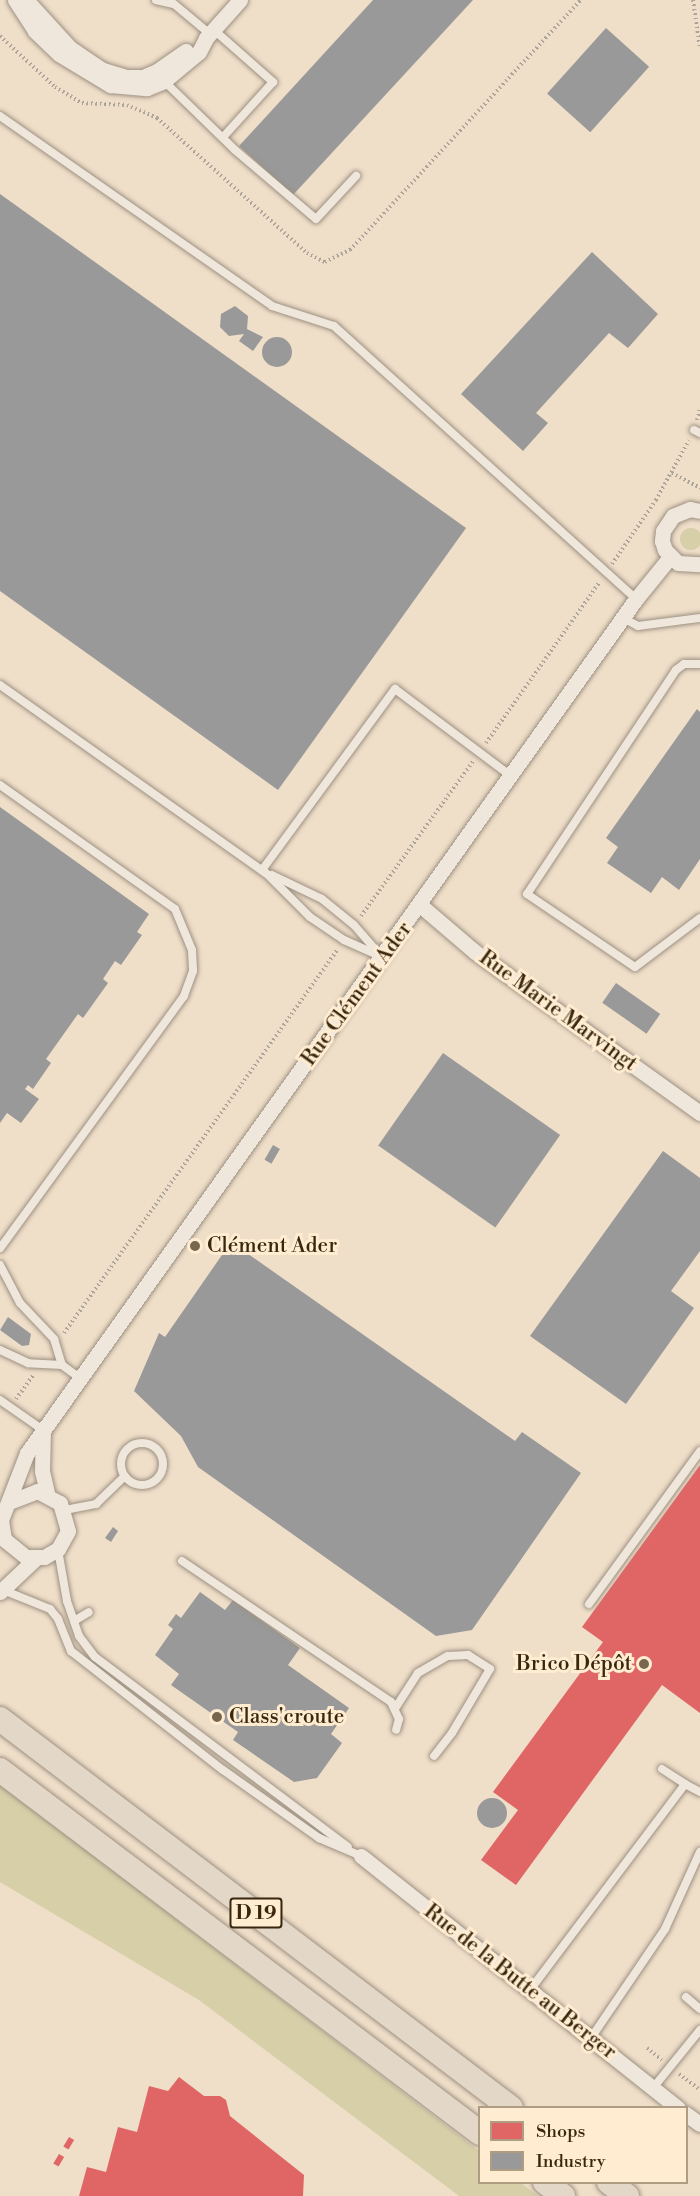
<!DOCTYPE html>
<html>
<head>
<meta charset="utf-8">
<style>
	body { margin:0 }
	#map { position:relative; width:700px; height:2196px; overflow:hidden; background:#efdec8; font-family:"Libre Bodoni",serif }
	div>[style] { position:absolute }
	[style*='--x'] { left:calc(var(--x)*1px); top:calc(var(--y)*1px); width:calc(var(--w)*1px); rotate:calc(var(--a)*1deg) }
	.green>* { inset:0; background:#d6cfa8 }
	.round { border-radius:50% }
	.shops>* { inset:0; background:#e06666; transform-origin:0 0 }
	.industry>* { inset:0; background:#999; transform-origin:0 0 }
	.path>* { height:4px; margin-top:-2px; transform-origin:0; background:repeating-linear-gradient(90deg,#ada499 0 1.5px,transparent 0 4.5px) }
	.roads { filter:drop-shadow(0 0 2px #9d9182) drop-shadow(0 0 2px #9d9182) }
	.service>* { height:8px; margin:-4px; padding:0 4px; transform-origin:4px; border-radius:4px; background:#f0e7dc }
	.service>.ring { margin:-4px; padding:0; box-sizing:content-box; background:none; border:8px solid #f0e7dc; border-radius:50% }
	.minor>* { height:15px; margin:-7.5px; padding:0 7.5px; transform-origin:7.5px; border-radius:7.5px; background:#f0e7dc }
	.primary>* { height:24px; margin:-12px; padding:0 12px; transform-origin:12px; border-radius:12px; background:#e3d7c7 }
	.dots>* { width:16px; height:16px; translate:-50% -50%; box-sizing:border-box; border:3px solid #ffecd1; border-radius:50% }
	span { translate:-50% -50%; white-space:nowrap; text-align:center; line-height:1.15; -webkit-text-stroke:6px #ffecd1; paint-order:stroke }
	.shield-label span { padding:2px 4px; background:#ffecd1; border:2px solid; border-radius:4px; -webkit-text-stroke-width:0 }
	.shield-label { font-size:20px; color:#38260e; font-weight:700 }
	.street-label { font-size:21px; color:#38260e }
	.poi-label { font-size:21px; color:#38260e }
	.left { translate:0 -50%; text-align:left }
	.right { translate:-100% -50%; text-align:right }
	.legend { position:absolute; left:478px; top:2106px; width:210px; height:78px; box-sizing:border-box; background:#ffecd1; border:2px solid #af9d83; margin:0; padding:8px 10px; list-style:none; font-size:18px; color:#38260e }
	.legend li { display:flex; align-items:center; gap:12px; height:30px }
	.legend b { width:30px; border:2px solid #af9d83 }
</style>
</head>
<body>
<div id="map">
	<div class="green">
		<div class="round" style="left:680px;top:528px;width:22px;height:22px"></div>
		<div style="clip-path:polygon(0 1784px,479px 2151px,480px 2182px,521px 2183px,538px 2196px,459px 2196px,199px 2000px,0 1882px)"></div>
	</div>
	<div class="shops">
		<div style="clip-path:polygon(700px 1465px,700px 1713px,662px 1685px,516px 1885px,481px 1860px,518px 1810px,493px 1792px,603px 1642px,582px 1627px)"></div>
		<div style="clip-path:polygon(179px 2077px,204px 2096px,220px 2096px,226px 2100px,230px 2116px,304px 2175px,303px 2196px,79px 2196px,87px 2167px,106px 2172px,118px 2127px,137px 2132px,149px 2086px,168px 2091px)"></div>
		<div style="left:69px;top:2137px;width:6px;height:11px;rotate:31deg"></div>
		<div style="left:59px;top:2154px;width:6px;height:11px;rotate:31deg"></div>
	</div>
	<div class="industry">
		<div style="clip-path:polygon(373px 0,473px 0,293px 195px,239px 146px)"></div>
		<div style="left:606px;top:28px;width:58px;height:88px;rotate:42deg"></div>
		<div style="clip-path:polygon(0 194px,466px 528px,278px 790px,0 591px)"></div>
		<div style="clip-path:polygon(592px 252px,658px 314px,628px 348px,609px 333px,536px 413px,548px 423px,523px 451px,461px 394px)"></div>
		<div style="clip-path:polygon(235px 306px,248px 316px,247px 329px,263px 337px,253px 351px,239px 341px,244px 334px,229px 336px,220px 327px,221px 314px)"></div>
		<div class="round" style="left:262px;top:337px;width:30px;height:30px"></div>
		<div style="clip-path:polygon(697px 709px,700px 712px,700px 859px,679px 890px,662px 877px,651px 893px,607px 863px,618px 847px,606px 838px)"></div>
		<div style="clip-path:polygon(0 807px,149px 914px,137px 932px,142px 935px,121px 965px,115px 961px,103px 979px,108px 983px,83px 1018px,78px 1014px,46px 1059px,51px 1063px,33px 1089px,28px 1085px,25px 1089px,39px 1099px,21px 1123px,7px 1113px,0 1123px)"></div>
		<div style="left:616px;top:983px;width:54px;height:24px;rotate:35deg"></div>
		<div style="left:443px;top:1053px;width:143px;height:113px;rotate:35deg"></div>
		<div style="left:273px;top:1145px;width:8px;height:17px;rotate:30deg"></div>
		<div style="clip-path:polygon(663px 1151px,700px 1178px,700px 1251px,671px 1291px,694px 1308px,626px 1404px,530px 1336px)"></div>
		<div style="clip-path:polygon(231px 1242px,515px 1441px,522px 1432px,581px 1473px,472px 1630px,436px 1636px,198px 1467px,181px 1436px,134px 1391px,159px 1333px,165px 1337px)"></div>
		<div style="clip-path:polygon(8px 1317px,31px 1334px,29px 1345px,22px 1346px,0 1330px)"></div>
		<div style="clip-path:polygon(113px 1527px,118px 1531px,111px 1542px,105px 1538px)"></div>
		<div style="clip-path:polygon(200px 1592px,225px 1610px,233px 1600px,300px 1648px,288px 1665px,349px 1708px,331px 1734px,342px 1743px,317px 1778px,294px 1782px,233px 1740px,238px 1732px,171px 1685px,179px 1674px,155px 1655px,173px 1629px,168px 1625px,176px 1614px,181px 1618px)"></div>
		<div class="round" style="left:477px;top:1798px;width:30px;height:30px"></div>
	</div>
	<div class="path">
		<div style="--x:693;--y:0;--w:49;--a:81.7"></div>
		<div style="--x:0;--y:36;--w:75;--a:42.8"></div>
		<div style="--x:55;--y:87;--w:31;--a:31"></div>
		<div style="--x:82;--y:103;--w:45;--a:2.5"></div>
		<div style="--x:127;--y:105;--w:33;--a:23"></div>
		<div style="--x:157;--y:118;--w:202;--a:42"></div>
		<div style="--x:307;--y:253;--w:20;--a:27"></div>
		<div style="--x:325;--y:262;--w:28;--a:-26"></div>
		<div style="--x:350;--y:250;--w:340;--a:-47.3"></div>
		<div style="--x:697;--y:420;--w:11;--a:-75"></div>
		<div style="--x:672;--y:473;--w:32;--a:28"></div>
		<div style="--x:612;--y:564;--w:78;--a:-55.5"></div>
		<div style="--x:656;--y:500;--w:68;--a:-61.2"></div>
		<div style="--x:486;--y:743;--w:196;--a:-54.8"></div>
		<div style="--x:361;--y:916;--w:191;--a:-54.1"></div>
		<div style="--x:64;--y:1333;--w:472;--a:-54.5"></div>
		<div style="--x:16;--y:1399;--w:29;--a:-54"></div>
		<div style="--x:647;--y:2048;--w:19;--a:39"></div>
		<div style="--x:679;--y:2074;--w:26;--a:37"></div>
	</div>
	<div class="roads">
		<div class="service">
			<div style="--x:156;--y:0;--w:18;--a:13"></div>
			<div style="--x:174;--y:4;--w:47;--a:39.8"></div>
			<div style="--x:214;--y:30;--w:79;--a:41.4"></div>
			<div style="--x:273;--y:82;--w:73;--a:132.2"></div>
			<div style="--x:163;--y:80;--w:100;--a:44.2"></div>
			<div style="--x:235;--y:150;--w:106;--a:40.4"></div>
			<div style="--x:316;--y:219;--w:59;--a:-47.1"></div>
			<div style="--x:0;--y:116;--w:332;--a:34.9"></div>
			<div style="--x:272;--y:306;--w:65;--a:17.9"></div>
			<div style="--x:334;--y:326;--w:407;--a:42.1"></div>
			<div style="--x:694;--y:430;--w:7;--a:27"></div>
			<div style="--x:623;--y:618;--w:17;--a:28"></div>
			<div style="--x:638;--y:626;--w:63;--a:-7.4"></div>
			<div style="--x:700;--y:664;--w:16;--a:180"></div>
			<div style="--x:684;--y:664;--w:10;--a:143"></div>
			<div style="--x:676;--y:670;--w:269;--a:123.6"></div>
			<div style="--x:527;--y:894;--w:130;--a:34.1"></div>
			<div style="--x:635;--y:967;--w:81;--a:-37"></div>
			<div style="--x:0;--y:685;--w:326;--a:35.3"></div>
			<div style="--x:266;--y:873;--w:62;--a:45"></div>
			<div style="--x:310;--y:917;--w:41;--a:34.1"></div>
			<div style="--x:344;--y:940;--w:42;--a:24.1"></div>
			<div style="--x:0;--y:785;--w:214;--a:35.3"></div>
			<div style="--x:175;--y:909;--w:44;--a:67.5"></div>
			<div style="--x:192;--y:950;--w:21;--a:87"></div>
			<div style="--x:193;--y:971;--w:27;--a:110"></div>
			<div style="--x:184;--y:996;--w:312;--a:126.1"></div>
			<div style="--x:262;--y:870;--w:225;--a:-53.7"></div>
			<div style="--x:395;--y:689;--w:145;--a:36.9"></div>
			<div style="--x:272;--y:875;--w:55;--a:25.6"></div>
			<div style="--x:322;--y:899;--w:41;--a:39.1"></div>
			<div style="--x:354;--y:925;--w:38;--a:49"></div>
			<div style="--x:0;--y:1265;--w:43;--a:62.2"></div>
			<div style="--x:20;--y:1303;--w:50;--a:46.6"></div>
			<div style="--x:54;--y:1339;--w:27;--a:73"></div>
			<div style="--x:62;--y:1365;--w:34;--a:-177"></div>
			<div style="--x:28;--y:1363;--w:31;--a:-155"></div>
			<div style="--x:62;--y:1365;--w:22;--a:36"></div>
			<div style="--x:0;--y:1400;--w:52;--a:34.9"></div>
			<div class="ring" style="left:121px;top:1443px;width:34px;height:34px"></div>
			<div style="--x:65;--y:1510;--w:32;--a:-11"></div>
			<div style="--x:96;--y:1504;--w:40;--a:-44"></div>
			<div style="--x:58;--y:1550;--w:52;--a:80"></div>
			<div style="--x:67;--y:1601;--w:37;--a:71"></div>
			<div style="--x:79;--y:1636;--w:26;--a:53"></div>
			<div style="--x:95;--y:1657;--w:316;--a:36.9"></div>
			<div style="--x:182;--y:1561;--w:252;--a:34"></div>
			<div style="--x:391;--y:1702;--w:19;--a:65"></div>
			<div style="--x:399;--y:1719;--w:11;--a:105"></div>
			<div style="--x:3;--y:1590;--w:51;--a:22"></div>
			<div style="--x:50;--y:1609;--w:13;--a:51"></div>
			<div style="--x:58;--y:1619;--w:35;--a:68"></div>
			<div style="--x:71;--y:1651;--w:193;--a:38.1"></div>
			<div style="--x:223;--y:1770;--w:118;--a:35.3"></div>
			<div style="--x:319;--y:1838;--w:46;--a:23.2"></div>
			<div style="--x:589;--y:1604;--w:189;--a:-54"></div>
			<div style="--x:74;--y:1621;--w:17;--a:-31"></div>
			<div style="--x:396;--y:1707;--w:40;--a:-57.1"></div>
			<div style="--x:418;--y:1673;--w:34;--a:-30"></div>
			<div style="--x:448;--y:1656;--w:20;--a:-3"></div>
			<div style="--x:468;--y:1655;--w:26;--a:32"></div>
			<div style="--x:490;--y:1669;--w:74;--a:120.7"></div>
			<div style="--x:452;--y:1733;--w:29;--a:128"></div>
			<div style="--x:662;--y:1769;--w:27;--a:33"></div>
			<div style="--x:530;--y:1990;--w:258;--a:-53"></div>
			<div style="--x:685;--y:1784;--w:17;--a:28"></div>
			<div style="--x:686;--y:1997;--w:18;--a:41"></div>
			<div style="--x:591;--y:2038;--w:132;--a:-55.8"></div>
			<div style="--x:665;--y:1929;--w:85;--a:-65.6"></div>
			<div style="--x:653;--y:2088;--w:75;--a:-51"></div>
		</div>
		<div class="minor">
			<div style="--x:15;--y:0;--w:37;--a:57"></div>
			<div style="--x:35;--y:31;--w:33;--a:44"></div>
			<div style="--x:59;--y:54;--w:60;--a:31.3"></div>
			<div style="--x:110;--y:85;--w:37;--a:5"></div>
			<div style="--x:147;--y:88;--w:18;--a:-22"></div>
			<div style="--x:164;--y:81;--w:45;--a:-39.6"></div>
			<div style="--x:199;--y:52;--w:16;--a:-63"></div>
			<div style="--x:206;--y:38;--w:51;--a:-48.2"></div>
			<div style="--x:29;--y:3;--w:61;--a:47.7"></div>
			<div style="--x:70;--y:48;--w:40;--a:34"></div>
			<div style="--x:103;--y:70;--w:24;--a:17"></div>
			<div style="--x:126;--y:77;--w:17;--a:0"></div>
			<div style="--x:143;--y:77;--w:15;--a:-23"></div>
			<div style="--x:157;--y:71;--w:35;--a:-35"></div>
			<div style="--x:700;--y:511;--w:10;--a:-169"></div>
			<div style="--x:690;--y:509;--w:18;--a:158"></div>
			<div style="--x:673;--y:516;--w:18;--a:124"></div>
			<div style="--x:663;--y:531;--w:10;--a:96"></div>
			<div style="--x:662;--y:541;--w:9;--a:72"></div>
			<div style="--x:665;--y:550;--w:18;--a:45"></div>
			<div style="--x:678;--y:563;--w:22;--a:3"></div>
			<div style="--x:420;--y:905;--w:72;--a:40.5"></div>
			<div style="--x:475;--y:952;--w:277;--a:35.6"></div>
			<div style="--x:43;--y:1430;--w:41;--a:91.4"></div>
			<div style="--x:42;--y:1471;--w:23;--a:77"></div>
			<div style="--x:9;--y:1502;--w:30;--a:-21"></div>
			<div style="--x:37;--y:1491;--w:26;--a:28"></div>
			<div style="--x:60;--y:1503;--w:29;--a:74"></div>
			<div style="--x:68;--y:1531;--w:21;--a:119"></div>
			<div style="--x:58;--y:1549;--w:16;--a:150"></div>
			<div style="--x:44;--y:1557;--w:18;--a:180"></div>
			<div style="--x:26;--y:1557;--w:28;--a:-141"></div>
			<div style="--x:4;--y:1539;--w:19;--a:-99"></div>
			<div style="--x:1;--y:1520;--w:72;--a:-68.8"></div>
			<div style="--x:27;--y:1453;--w:1049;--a:-54.51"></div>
			<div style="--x:636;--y:599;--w:54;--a:-51"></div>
			<div style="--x:0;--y:1592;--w:48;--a:-43.3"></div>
			<div style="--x:361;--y:1856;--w:405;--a:38.5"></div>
			<div style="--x:686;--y:2114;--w:17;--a:36"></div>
		</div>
		<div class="primary">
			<div style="--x:0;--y:1719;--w:642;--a:37.28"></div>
			<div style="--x:0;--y:1770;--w:602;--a:37.1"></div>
			<div style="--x:545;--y:2182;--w:23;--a:38"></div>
			<div style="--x:609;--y:2182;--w:23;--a:38"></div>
		</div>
	</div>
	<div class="dots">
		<div style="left:195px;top:1246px;background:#78664f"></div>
		<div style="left:644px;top:1664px;background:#78664f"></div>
		<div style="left:217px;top:1717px;background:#78664f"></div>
	</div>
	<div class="shield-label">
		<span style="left:256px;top:1913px">D 19</span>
	</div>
	<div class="street-label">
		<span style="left:357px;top:994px;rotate:-54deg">Rue Clément Ader</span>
		<span style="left:558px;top:1011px;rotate:36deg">Rue Marie Marvingt</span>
		<span style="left:520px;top:1982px;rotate:38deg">Rue de la Butte au Berger</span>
	</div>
	<div class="poi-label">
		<span class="left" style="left:207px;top:1246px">Clément Ader</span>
		<span class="right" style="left:632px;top:1664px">Brico Dépôt</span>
		<span class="left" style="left:229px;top:1717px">Class'croute</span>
	</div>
	<ul class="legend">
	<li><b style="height:16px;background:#e06666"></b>Shops</li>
	<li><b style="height:16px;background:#999"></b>Industry</li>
	</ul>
</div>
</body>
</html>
